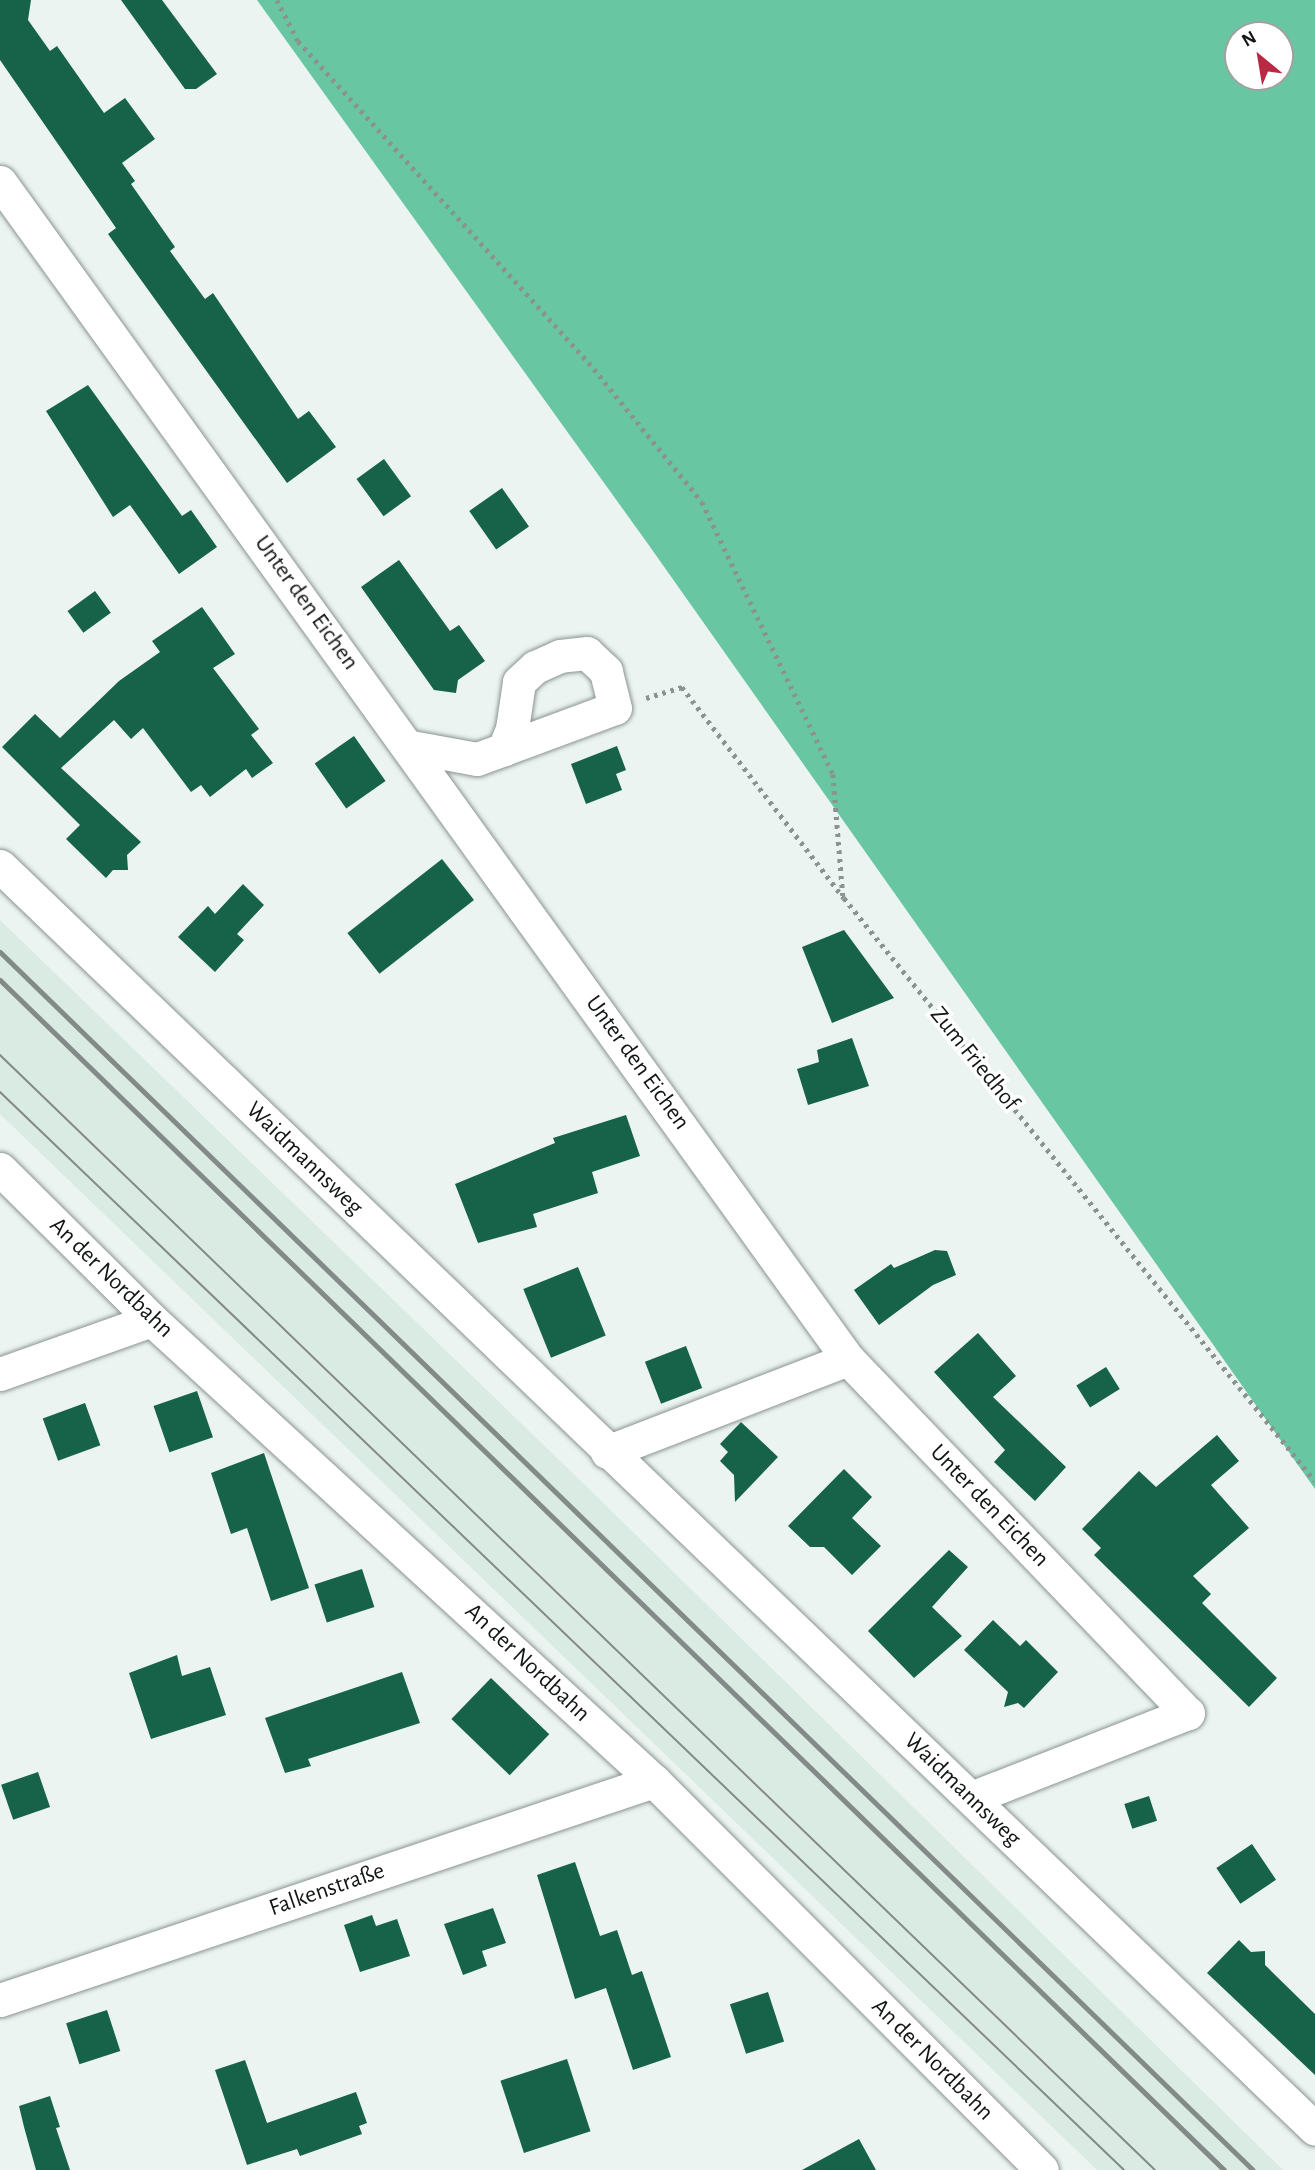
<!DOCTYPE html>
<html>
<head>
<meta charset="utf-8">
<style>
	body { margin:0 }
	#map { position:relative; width:1315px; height:2170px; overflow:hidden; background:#ebf4f0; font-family:"Alegreya Sans",sans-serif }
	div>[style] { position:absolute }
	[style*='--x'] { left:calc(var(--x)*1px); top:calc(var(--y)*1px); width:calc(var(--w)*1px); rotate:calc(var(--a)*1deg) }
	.built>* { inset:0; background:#d9ebe3 }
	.forest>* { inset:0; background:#68c6a2 }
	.building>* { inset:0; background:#16634a; transform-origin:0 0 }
	.path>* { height:4.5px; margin-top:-2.25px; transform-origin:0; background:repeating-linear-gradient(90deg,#8b928f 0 3.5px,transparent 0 8.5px) }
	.roads { filter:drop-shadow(0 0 2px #8b9490) drop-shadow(0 0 2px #8b9490) }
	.street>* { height:33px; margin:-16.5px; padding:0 16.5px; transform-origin:16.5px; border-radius:16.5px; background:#fff }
	.tram>* { height:2px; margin:-1px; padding:0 1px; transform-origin:1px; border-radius:1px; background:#838a87 }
	.rail>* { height:5px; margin:-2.5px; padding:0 2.5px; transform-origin:2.5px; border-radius:2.5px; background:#838a87 }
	span { translate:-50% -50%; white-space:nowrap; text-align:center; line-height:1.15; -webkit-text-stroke:7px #fff; paint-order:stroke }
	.street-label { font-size:24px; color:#121614 }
	.north { position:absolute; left:1224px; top:21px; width:70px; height:70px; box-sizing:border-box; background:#fff; border:2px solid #a0a2a1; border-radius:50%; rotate:330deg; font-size:19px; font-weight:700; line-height:28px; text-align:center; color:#121614 }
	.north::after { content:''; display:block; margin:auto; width:24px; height:32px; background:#ba2943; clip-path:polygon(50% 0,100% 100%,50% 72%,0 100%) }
</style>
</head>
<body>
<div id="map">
	<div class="built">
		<div style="clip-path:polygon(0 920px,585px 1485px,1283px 2170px,1097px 2170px,0 1114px)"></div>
	</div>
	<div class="forest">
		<div style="clip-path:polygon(evenodd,257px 0,1315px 0,1315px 1489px,648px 544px,257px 0,1238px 35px,1280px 35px,1280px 77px,1238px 77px,1238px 35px)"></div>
	</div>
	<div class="building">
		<div style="clip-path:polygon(0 0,31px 0,28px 20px,50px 51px,57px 46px,104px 113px,125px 98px,155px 139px,122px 163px,135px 181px,131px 184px,175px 247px,170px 251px,205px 299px,213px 293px,298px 419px,309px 411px,336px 447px,287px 483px,108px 234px,116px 228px,0 60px)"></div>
		<div style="clip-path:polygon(121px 0,162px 0,217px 74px,196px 89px,185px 89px)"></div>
		<div style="clip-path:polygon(88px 385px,182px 516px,191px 510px,217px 547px,179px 574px,130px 505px,113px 517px,46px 411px)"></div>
		<div style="left:384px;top:459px;width:46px;height:34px;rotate:54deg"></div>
		<div style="left:502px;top:488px;width:47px;height:40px;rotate:55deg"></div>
		<div style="clip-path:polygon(399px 560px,450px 631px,459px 625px,485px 661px,458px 680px,456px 693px,434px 690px,361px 587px)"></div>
		<div style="left:95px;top:591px;width:27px;height:34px;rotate:54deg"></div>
		<div style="clip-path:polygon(202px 607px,235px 654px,213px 668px,259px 729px,251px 735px,273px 763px,252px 778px,246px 769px,210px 797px,201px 785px,191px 792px,143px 728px,131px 739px,114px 720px,61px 768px,141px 842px,127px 855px,128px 870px,113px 870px,106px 878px,66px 839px,80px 825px,2px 747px,35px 714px,60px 738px,119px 681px,160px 652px,152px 641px)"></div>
		<div style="left:354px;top:736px;width:55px;height:48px;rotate:55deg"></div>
		<div style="clip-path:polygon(617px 746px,626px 770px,616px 774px,622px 790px,586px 804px,571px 764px)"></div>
		<div style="left:442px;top:859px;width:52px;height:120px;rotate:52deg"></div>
		<div style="clip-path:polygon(243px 884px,264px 905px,237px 934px,244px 940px,215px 972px,178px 937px,208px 906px,215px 914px)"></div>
		<div style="clip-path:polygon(844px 930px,894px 998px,832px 1023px,802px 947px)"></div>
		<div style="clip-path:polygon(852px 1038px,869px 1086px,808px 1105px,797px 1069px,819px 1062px,817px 1050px)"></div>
		<div style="clip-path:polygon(626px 1115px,640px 1156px,592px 1172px,598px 1193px,533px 1214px,537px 1227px,478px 1243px,455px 1184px,555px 1143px,553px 1138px)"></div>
		<div style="clip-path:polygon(935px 1250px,947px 1251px,956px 1275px,933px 1285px,879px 1325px,854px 1290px,891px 1264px,894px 1268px)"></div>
		<div style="left:578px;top:1267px;width:74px;height:59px;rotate:68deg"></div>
		<div style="clip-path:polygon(978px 1333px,1016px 1376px,993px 1397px,1066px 1467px,1035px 1501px,994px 1462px,1005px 1450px,934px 1372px)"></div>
		<div style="left:686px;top:1346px;width:45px;height:44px;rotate:69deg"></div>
		<div style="left:1106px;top:1367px;width:26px;height:35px;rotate:58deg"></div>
		<div style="left:197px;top:1391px;width:49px;height:46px;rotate:71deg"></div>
		<div style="left:85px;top:1403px;width:45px;height:45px;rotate:70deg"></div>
		<div style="clip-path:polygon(741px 1422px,778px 1457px,735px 1502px,734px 1475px,720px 1461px,728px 1452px,720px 1444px)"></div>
		<div style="clip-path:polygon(1217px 1435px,1239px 1461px,1211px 1485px,1249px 1528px,1193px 1576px,1211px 1594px,1202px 1603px,1277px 1678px,1249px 1707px,1094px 1555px,1101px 1548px,1082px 1529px,1139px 1471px,1156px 1487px)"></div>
		<div style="clip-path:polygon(264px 1453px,309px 1588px,271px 1601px,247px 1528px,231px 1534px,211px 1473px)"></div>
		<div style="clip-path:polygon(844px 1469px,872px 1497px,852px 1518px,881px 1546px,852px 1575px,824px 1547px,810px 1547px,788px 1526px)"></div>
		<div style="clip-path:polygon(949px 1550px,968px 1567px,932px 1607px,962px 1636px,914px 1678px,868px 1631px)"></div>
		<div style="left:362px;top:1569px;width:40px;height:50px;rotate:72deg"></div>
		<div style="clip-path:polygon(993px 1620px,1020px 1646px,1026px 1640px,1058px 1672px,1024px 1708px,1018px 1703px,1004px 1707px,1008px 1692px,964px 1650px)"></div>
		<div style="clip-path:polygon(177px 1655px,182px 1676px,210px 1667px,226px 1715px,151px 1739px,129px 1673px)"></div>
		<div style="clip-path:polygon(402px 1672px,420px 1723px,308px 1759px,311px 1766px,285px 1773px,265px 1718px)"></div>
		<div style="left:491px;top:1678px;width:81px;height:57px;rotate:44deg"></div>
		<div style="left:38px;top:1772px;width:37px;height:39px;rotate:71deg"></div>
		<div style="left:1149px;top:1796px;width:26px;height:26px;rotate:72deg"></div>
		<div style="left:1252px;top:1844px;width:43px;height:43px;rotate:56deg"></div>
		<div style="clip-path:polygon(575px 1862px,600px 1936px,617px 1930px,632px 1975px,642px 1971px,671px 2057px,633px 2070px,606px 1988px,575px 1999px,537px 1875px)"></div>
		<div style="clip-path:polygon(493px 1908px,506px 1943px,482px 1951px,487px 1966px,463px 1975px,444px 1924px)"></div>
		<div style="clip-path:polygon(372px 1915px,376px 1926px,397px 1919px,410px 1956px,360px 1972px,344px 1925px)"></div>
		<div style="clip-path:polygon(1239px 1940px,1251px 1952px,1265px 1951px,1265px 1965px,1315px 2014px,1315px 2075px,1207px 1973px)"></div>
		<div style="left:768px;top:1992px;width:52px;height:40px;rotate:72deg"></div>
		<div style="left:107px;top:2010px;width:43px;height:43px;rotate:72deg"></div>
		<div style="left:567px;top:2059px;width:76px;height:70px;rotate:72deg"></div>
		<div style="clip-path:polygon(245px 2060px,267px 2123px,356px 2092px,367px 2123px,359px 2126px,362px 2134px,300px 2156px,297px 2149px,247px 2165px,215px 2070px)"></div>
		<div style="clip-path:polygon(50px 2096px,60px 2127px,56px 2128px,70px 2170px,36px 2170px,24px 2127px,19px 2106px)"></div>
		<div style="clip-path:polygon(859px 2139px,876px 2170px,802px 2170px)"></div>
	</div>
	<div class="path">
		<div style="--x:277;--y:0;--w:46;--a:62.9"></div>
		<div style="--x:298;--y:41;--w:442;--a:47.9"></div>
		<div style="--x:594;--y:369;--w:171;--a:50.9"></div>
		<div style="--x:702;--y:502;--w:302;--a:64.3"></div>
		<div style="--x:833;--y:774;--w:122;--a:85.3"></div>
		<div style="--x:646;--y:698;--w:38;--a:-17"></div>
		<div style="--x:682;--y:687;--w:266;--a:52.5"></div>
		<div style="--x:844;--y:898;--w:749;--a:51.07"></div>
	</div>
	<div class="roads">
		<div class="street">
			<div style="--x:0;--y:182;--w:1451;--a:54.23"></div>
			<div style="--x:848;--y:1359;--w:491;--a:46.2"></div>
			<div style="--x:1188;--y:1713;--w:233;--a:158.6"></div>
			<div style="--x:411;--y:747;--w:67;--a:10.3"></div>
			<div style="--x:477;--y:759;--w:29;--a:-20"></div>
			<div style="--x:504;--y:749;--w:118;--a:-20.3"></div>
			<div style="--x:615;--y:708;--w:38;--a:-104"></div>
			<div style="--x:606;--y:671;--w:26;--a:-137"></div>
			<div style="--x:587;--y:653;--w:27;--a:174"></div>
			<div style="--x:560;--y:656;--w:27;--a:156"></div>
			<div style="--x:535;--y:667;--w:22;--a:137"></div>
			<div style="--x:519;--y:682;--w:48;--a:98.5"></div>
			<div style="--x:512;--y:729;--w:22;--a:112"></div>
			<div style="--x:0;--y:866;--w:1823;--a:43.84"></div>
			<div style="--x:0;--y:1169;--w:214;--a:44.8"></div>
			<div style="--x:152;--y:1320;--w:682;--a:42.56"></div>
			<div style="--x:654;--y:1781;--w:549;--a:45.07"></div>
			<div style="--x:0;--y:1374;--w:161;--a:-19.6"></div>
			<div style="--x:607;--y:1452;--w:258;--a:-21.1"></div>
			<div style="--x:0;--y:2000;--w:690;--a:-18.51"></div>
		</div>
	</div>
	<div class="tram">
		<div style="--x:0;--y:1055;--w:1605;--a:43.99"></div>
		<div style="--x:0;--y:1092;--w:1557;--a:43.8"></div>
	</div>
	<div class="rail">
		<div style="--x:0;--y:952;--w:1747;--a:44.19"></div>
		<div style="--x:0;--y:980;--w:1707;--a:44.19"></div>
	</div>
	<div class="street-label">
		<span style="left:306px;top:603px;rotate:54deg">Unter den Eichen</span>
		<span style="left:974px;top:1059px;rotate:51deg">Zum Friedhof</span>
		<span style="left:637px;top:1063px;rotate:54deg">Unter den Eichen</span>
		<span style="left:304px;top:1159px;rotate:44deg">Waidmannsweg</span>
		<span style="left:111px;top:1278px;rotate:44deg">An der Nordbahn</span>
		<span style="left:989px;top:1506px;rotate:46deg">Unter den Eichen</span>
		<span style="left:527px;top:1663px;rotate:43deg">An der Nordbahn</span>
		<span style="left:962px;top:1790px;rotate:44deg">Waidmannsweg</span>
		<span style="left:327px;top:1890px;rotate:-19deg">Falkenstraße</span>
		<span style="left:932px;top:2060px;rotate:45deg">An der Nordbahn</span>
	</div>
	<div class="north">N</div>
</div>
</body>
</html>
